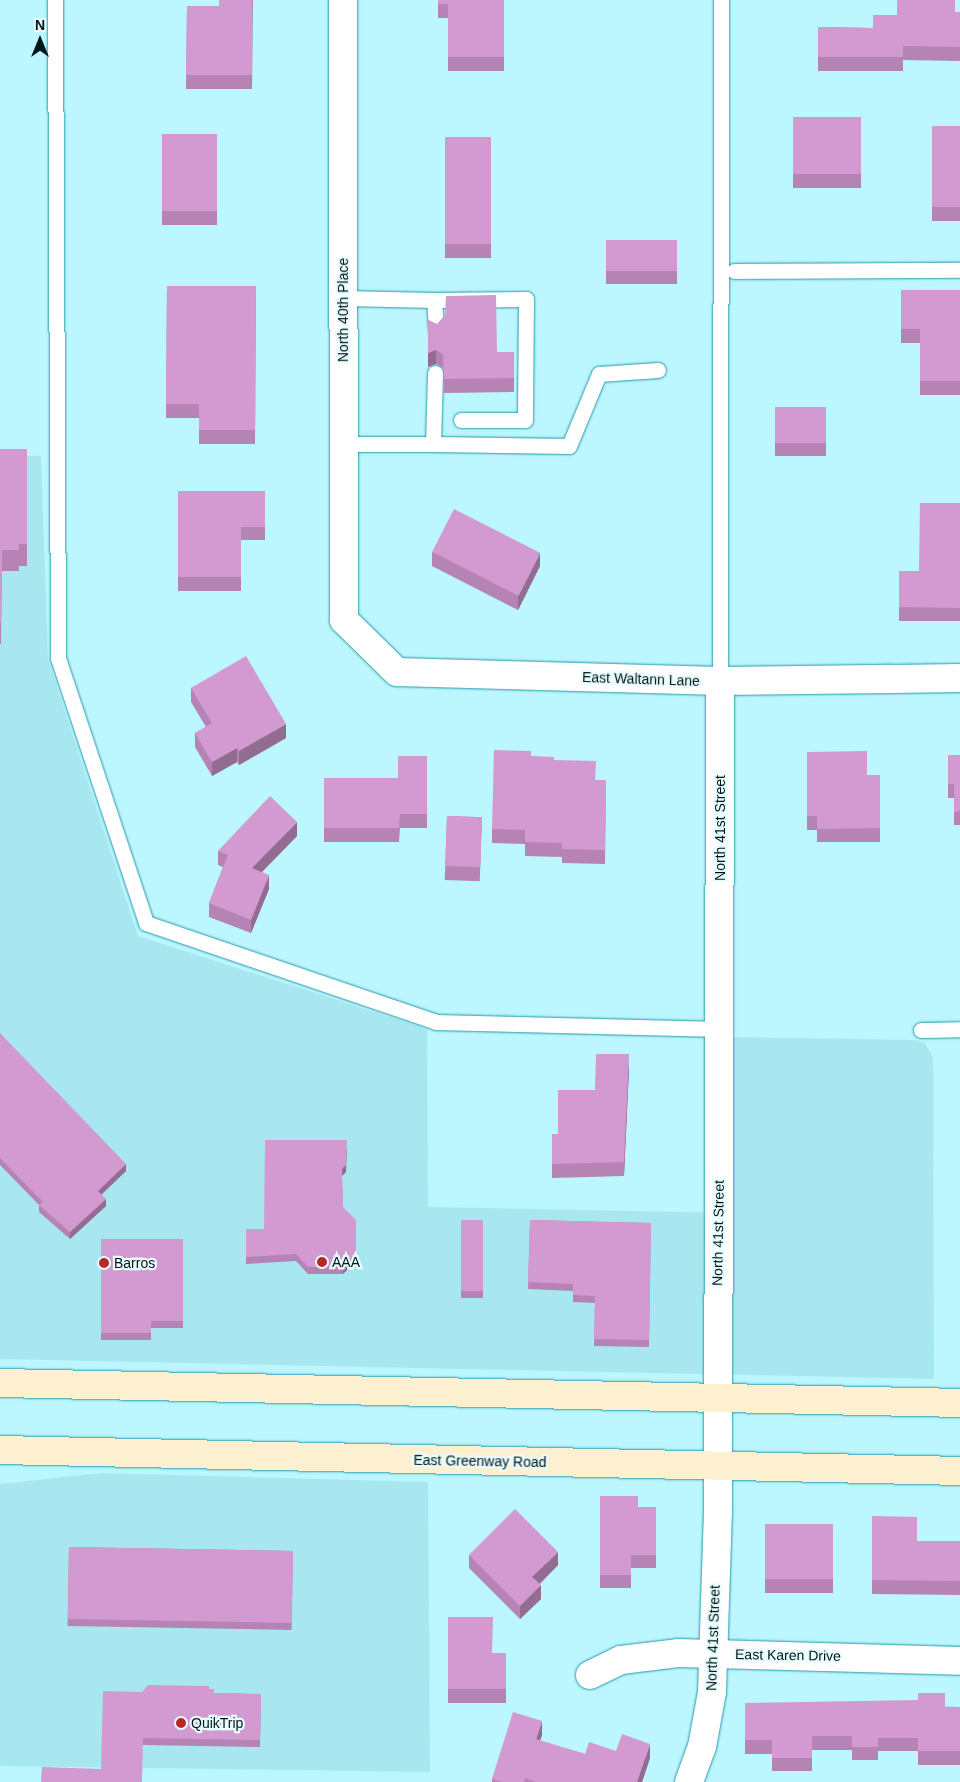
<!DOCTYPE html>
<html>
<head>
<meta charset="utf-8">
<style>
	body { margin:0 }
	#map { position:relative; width:960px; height:1782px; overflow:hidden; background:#bcf6ff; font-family:Helvetica,sans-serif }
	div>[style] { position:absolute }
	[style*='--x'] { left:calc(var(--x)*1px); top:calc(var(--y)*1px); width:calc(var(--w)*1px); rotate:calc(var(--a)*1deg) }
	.built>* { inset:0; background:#a8e7f0 }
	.roads { filter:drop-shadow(0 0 1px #249aa8) drop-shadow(0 0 1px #249aa8) }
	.lane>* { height:15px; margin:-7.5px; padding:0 7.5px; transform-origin:7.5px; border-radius:7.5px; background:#fff }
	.street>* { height:28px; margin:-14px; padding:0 14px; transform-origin:14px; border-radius:14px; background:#fff }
	.secondary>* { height:28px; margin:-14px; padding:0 14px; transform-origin:14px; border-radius:14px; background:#fdf0d1 }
	.wall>* { inset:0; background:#b584b4; transform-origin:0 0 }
	.shaded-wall>* { inset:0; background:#936c92 }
	.building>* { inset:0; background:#d29ad1; transform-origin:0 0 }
	.dots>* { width:14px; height:14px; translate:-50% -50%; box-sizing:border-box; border:2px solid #e9fcfe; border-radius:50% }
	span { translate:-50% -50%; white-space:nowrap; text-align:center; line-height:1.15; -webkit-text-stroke:4.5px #e9fcfe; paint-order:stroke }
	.street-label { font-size:14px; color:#001518 }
	.poi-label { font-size:14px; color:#001518 }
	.left { translate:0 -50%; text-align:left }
	.north { position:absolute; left:15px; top:15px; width:50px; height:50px; -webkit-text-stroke:4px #e9fcfe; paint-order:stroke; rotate:0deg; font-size:14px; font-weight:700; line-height:20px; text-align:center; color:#001518 }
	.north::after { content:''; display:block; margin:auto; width:18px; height:22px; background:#001518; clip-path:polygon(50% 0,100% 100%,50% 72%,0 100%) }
</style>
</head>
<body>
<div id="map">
	<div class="built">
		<div style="clip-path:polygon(0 455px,41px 456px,48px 659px,138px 936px,427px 1029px,428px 1207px,733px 1213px,732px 1037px,914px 1040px,925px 1043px,933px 1058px,934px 1379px,0 1359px)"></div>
		<div style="clip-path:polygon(101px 1473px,428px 1482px,430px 1772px,0 1766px,0 1484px)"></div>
	</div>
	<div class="roads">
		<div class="lane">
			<div style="--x:55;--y:0;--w:658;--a:89.74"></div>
			<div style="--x:58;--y:658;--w:279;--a:71.6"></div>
			<div style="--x:146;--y:923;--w:306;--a:18.8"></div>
			<div style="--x:436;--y:1022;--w:284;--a:1.4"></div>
			<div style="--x:734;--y:271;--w:226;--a:-0.3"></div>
			<div style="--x:344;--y:298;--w:90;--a:1.3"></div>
			<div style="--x:434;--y:300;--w:29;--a:86"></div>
			<div style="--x:434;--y:300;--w:92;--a:-0.6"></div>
			<div style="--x:526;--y:299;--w:121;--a:90.5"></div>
			<div style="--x:525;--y:420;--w:64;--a:180"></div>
			<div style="--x:344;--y:444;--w:89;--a:0"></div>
			<div style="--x:433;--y:444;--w:71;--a:-88.4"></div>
			<div style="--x:433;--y:444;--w:136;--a:0.8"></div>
			<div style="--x:569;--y:446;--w:78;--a:-67.4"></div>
			<div style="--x:599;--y:374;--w:59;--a:-3.9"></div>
			<div style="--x:720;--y:681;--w:681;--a:-89.92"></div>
			<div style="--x:921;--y:1030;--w:39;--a:-1"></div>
		</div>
		<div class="street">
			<div style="--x:343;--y:0;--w:620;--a:89.91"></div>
			<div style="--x:344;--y:620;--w:74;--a:44.5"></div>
			<div style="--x:397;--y:672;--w:323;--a:1.6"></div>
			<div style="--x:720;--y:681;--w:240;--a:-0.7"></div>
			<div style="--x:590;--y:1675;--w:34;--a:-26"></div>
			<div style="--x:621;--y:1660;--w:57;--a:-7"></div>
			<div style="--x:678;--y:1653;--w:282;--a:1.6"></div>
			<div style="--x:689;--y:1782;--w:37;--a:-70"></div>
			<div style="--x:702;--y:1747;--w:56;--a:-79.7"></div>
			<div style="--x:712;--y:1692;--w:183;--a:-88.1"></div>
			<div style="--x:718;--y:1509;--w:828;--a:-89.86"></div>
		</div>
		<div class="secondary">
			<div style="--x:0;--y:1383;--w:960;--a:1.19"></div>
			<div style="--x:0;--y:1450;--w:960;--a:1.25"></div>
		</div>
	</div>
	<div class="wall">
		<div style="clip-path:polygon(253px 0,252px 89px,186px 89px,187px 6px,219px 6px)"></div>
		<div style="clip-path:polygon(438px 0,504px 0,504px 71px,448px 71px,448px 18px,438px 18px)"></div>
		<div style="clip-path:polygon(955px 12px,960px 12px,960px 61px,903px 60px,903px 71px,818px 71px,818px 27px,873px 28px)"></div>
		<div style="left:793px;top:117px;width:68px;height:71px"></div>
		<div style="left:932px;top:126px;width:28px;height:95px"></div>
		<div style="left:162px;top:134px;width:55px;height:91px"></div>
		<div style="left:445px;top:137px;width:46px;height:121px"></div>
		<div style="left:606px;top:240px;width:71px;height:44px"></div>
		<div style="clip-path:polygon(167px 286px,256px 286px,255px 444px,199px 444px,199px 418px,166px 418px)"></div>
		<div style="clip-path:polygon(901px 290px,960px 290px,960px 395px,920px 395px,920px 343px,901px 343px)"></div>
		<div style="clip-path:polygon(428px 320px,497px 352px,514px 352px,514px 392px,444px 393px,443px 368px,436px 364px,428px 367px)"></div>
		<div style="left:775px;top:407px;width:51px;height:49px"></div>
		<div style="clip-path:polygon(0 449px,27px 449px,27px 566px,19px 566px,19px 571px,2px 571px,1px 644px,0 644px)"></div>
		<div style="clip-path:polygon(178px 491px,265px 491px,265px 540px,241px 540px,241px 591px,178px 591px)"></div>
		<div style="clip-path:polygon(960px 503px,960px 621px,899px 621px,899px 571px,919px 571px)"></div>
		<div style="clip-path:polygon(432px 552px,540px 566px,518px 610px,432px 566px)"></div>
		<div style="clip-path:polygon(191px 688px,286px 738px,239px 765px,237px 762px,212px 776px,195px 747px,195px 733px,206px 727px,191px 702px)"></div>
		<div style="clip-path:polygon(807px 752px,867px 775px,880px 775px,880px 842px,817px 842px,817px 830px,807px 830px)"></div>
		<div style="clip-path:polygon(948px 755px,960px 755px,960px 825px,954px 825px,954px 798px,948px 798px)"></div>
		<div style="clip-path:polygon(427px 756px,427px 828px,400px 828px,399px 842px,324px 842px,324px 778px,398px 778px)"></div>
		<div style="clip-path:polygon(531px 756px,554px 760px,596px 780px,606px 780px,605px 864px,562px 863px,562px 857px,525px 856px,525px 844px,492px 843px,492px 829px)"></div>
		<div style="left:447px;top:816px;width:35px;height:64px;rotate:2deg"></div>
		<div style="clip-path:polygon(297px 836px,262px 872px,269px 889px,251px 933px,209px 917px,209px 903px,223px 867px,218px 865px,218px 851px)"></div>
		<div style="clip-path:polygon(0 1033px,126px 1171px,101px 1194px,106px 1206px,70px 1239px,39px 1212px,39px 1205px,0 1165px)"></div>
		<div style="clip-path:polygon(629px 1068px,624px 1176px,552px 1178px,552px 1134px,558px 1134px,595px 1090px)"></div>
		<div style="clip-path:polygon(346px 1172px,342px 1176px,343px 1207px,356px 1261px,343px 1274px,308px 1274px,296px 1261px,246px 1264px,246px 1229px,264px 1229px)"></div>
		<div style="left:461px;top:1220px;width:22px;height:78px"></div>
		<div style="clip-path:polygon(530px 1220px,651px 1223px,649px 1347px,594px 1346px,595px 1303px,573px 1302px,573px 1291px,528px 1289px)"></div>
		<div style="clip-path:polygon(101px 1239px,183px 1239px,183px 1328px,151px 1328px,151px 1340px,101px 1340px)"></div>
		<div style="clip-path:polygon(600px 1496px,638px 1507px,656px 1507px,656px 1568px,631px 1568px,631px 1588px,600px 1588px)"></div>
		<div style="clip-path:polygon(872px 1516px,917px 1541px,960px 1541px,960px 1595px,872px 1594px)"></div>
		<div style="left:765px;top:1524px;width:68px;height:69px"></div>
		<div style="left:69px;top:1547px;width:224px;height:79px;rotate:1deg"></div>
		<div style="clip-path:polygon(469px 1555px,558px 1565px,540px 1584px,541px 1599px,520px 1619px,469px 1568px)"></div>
		<div style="clip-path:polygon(448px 1617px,492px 1653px,506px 1653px,506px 1703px,448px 1703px)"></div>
		<div style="clip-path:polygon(209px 1689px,214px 1693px,261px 1694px,260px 1747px,143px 1745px,101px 1769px,142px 1692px)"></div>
		<div style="clip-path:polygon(745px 1703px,960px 1707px,960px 1765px,918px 1765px,918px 1751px,878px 1751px,878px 1760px,852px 1760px,852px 1750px,812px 1750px,812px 1771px,772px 1771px,772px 1754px,745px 1754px)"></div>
		<div style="clip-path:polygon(542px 1735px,540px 1741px,585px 1754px,616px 1751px,650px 1758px,642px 1782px,492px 1782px,492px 1779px)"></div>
	</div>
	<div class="shaded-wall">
		<div style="clip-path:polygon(436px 350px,436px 364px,428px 367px,428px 353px)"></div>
		<div style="clip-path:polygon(540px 553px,540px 566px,518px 610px,518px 596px)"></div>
		<div style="clip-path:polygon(286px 724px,286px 738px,239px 765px,239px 751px)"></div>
		<div style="clip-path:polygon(237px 748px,237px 762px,212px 776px,212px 762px)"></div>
		<div style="clip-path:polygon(297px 822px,297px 836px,252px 882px,252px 868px)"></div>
		<div style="clip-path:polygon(269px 875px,269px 889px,251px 933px,251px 920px)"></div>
		<div style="clip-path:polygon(629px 1054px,629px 1068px,624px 1176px,624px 1162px)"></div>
		<div style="clip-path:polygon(347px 1147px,346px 1172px,342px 1176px,342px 1169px)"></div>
		<div style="clip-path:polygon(126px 1164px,126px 1171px,98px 1198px,98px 1191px)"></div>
		<div style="clip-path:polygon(106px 1199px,106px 1206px,70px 1239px,70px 1232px)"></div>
		<div style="clip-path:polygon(356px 1254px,356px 1261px,343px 1274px,343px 1267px)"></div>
		<div style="clip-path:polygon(558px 1552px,558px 1565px,532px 1591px,532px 1577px)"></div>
		<div style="clip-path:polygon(541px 1585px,541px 1599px,520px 1619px,520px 1606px)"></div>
		<div style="clip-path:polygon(542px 1721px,542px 1735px,536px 1753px,536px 1739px)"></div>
		<div style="clip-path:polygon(650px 1744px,650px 1758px,642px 1782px,637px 1782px)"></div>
	</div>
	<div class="building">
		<div style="clip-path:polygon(219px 0,252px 0,252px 75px,186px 75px,187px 6px,219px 6px)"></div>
		<div style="clip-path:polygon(438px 0,504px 0,504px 57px,448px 57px,448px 4px,438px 4px)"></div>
		<div style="clip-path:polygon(897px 0,955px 0,955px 12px,960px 12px,960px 47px,903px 46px,903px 57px,818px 57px,818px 27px,873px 28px,873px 15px,897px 15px)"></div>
		<div style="left:793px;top:117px;width:68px;height:57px"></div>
		<div style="left:932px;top:126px;width:28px;height:81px"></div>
		<div style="left:162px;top:134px;width:55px;height:77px"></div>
		<div style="left:445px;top:137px;width:46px;height:107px"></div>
		<div style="left:606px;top:240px;width:71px;height:31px"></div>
		<div style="clip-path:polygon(167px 286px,256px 286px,255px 430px,199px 430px,199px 404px,166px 404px)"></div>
		<div style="clip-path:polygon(901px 290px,960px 290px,960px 381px,920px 381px,920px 329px,901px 329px)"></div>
		<div style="clip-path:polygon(496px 295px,497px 352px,514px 352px,514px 378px,444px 379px,443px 354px,436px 350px,428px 353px,428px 320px,437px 324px,445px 315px,446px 296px)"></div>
		<div style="left:775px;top:407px;width:51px;height:36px"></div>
		<div style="clip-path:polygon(0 449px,27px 449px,27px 544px,19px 544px,19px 550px,2px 550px,1px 623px,0 623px)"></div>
		<div style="clip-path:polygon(178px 491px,265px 491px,265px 527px,241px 527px,241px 577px,178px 577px)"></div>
		<div style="clip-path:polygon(920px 503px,960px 503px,960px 608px,899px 607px,899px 571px,919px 571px)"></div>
		<div style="left:454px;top:509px;width:97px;height:48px;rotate:27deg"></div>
		<div style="clip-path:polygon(246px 656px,286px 724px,239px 751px,237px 748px,212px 762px,195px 733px,212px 723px,191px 688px)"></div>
		<div style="clip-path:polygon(494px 750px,531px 751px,531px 756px,554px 757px,554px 760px,596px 761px,595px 780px,606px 780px,605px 850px,562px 849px,562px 843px,525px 842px,525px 830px,492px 829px)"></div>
		<div style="clip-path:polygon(867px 751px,867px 775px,880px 775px,880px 828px,817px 829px,817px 816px,807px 816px,807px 752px)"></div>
		<div style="clip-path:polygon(948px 755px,960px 755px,960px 811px,954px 812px,954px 784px,948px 784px)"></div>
		<div style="clip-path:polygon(398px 756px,427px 756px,427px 814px,400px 814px,399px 828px,324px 828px,324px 778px,398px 778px)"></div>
		<div style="clip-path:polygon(270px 796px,297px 822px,252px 868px,269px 875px,251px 920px,209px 903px,228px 855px,218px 851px)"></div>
		<div style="left:447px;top:816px;width:35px;height:50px;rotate:2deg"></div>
		<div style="clip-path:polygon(0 1033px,126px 1164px,98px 1191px,106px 1199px,70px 1232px,39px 1205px,43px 1202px,0 1158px)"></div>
		<div style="clip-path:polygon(596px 1054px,629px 1054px,624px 1162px,552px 1164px,552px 1134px,558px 1134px,558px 1090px,595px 1090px)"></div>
		<div style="clip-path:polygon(265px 1140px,347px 1140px,346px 1165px,342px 1169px,343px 1207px,356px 1220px,356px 1254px,343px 1267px,308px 1267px,296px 1254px,246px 1257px,246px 1229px,264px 1229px)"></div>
		<div style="left:461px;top:1220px;width:22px;height:71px"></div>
		<div style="clip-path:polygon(530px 1220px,651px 1223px,649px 1340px,594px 1339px,595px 1296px,573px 1295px,573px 1284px,528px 1282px)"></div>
		<div style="clip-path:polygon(101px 1239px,183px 1239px,183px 1321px,151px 1321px,151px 1333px,101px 1333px)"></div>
		<div style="clip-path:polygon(600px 1496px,638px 1496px,638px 1507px,656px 1507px,656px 1555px,631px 1555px,631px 1575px,600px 1575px)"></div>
		<div style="clip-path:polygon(515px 1509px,558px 1552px,532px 1577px,541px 1585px,520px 1606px,469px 1555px)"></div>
		<div style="clip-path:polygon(872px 1516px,917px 1517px,917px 1541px,960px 1541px,960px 1581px,872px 1580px)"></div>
		<div style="left:765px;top:1524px;width:68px;height:55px"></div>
		<div style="left:69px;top:1547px;width:224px;height:72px;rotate:1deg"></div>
		<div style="clip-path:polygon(448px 1617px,493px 1617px,492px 1653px,506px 1653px,506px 1689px,448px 1689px)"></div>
		<div style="clip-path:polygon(148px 1685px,209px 1686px,209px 1689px,214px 1689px,214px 1693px,261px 1694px,260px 1740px,143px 1738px,142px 1782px,41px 1782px,42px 1767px,101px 1769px,103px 1691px,142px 1692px)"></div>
		<div style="clip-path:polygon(918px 1693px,945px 1693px,945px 1707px,960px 1707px,960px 1751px,918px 1751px,918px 1738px,878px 1738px,878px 1747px,852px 1747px,852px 1736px,812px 1736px,812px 1758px,772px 1758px,772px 1740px,745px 1740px,745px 1703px,918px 1700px)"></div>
		<div style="clip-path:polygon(513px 1712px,542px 1721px,536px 1739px,585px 1754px,589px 1742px,616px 1751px,622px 1734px,650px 1744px,637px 1782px,536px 1782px,525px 1778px,524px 1782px,502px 1782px,492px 1779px)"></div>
	</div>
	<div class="dots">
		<div style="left:322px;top:1262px;background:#b82826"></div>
		<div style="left:104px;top:1263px;background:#b82826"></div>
		<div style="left:181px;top:1723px;background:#b82826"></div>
	</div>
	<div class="street-label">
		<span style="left:343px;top:310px;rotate:-90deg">North 40th Place</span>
		<span style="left:641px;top:679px;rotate:2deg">East Waltann Lane</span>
		<span style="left:720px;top:828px;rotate:-90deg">North 41st Street</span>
		<span style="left:718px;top:1233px;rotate:-89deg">North 41st Street</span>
		<span style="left:480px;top:1461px;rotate:1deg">East Greenway Road</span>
		<span style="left:713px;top:1638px;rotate:-88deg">North 41st Street</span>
		<span style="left:788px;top:1655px;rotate:1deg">East Karen Drive</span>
	</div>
	<div class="poi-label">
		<span class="left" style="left:332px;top:1262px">AAA</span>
		<span class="left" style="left:114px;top:1263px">Barros</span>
		<span class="left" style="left:191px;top:1723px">QuikTrip</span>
	</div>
	<div class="north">N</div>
</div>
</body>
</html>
